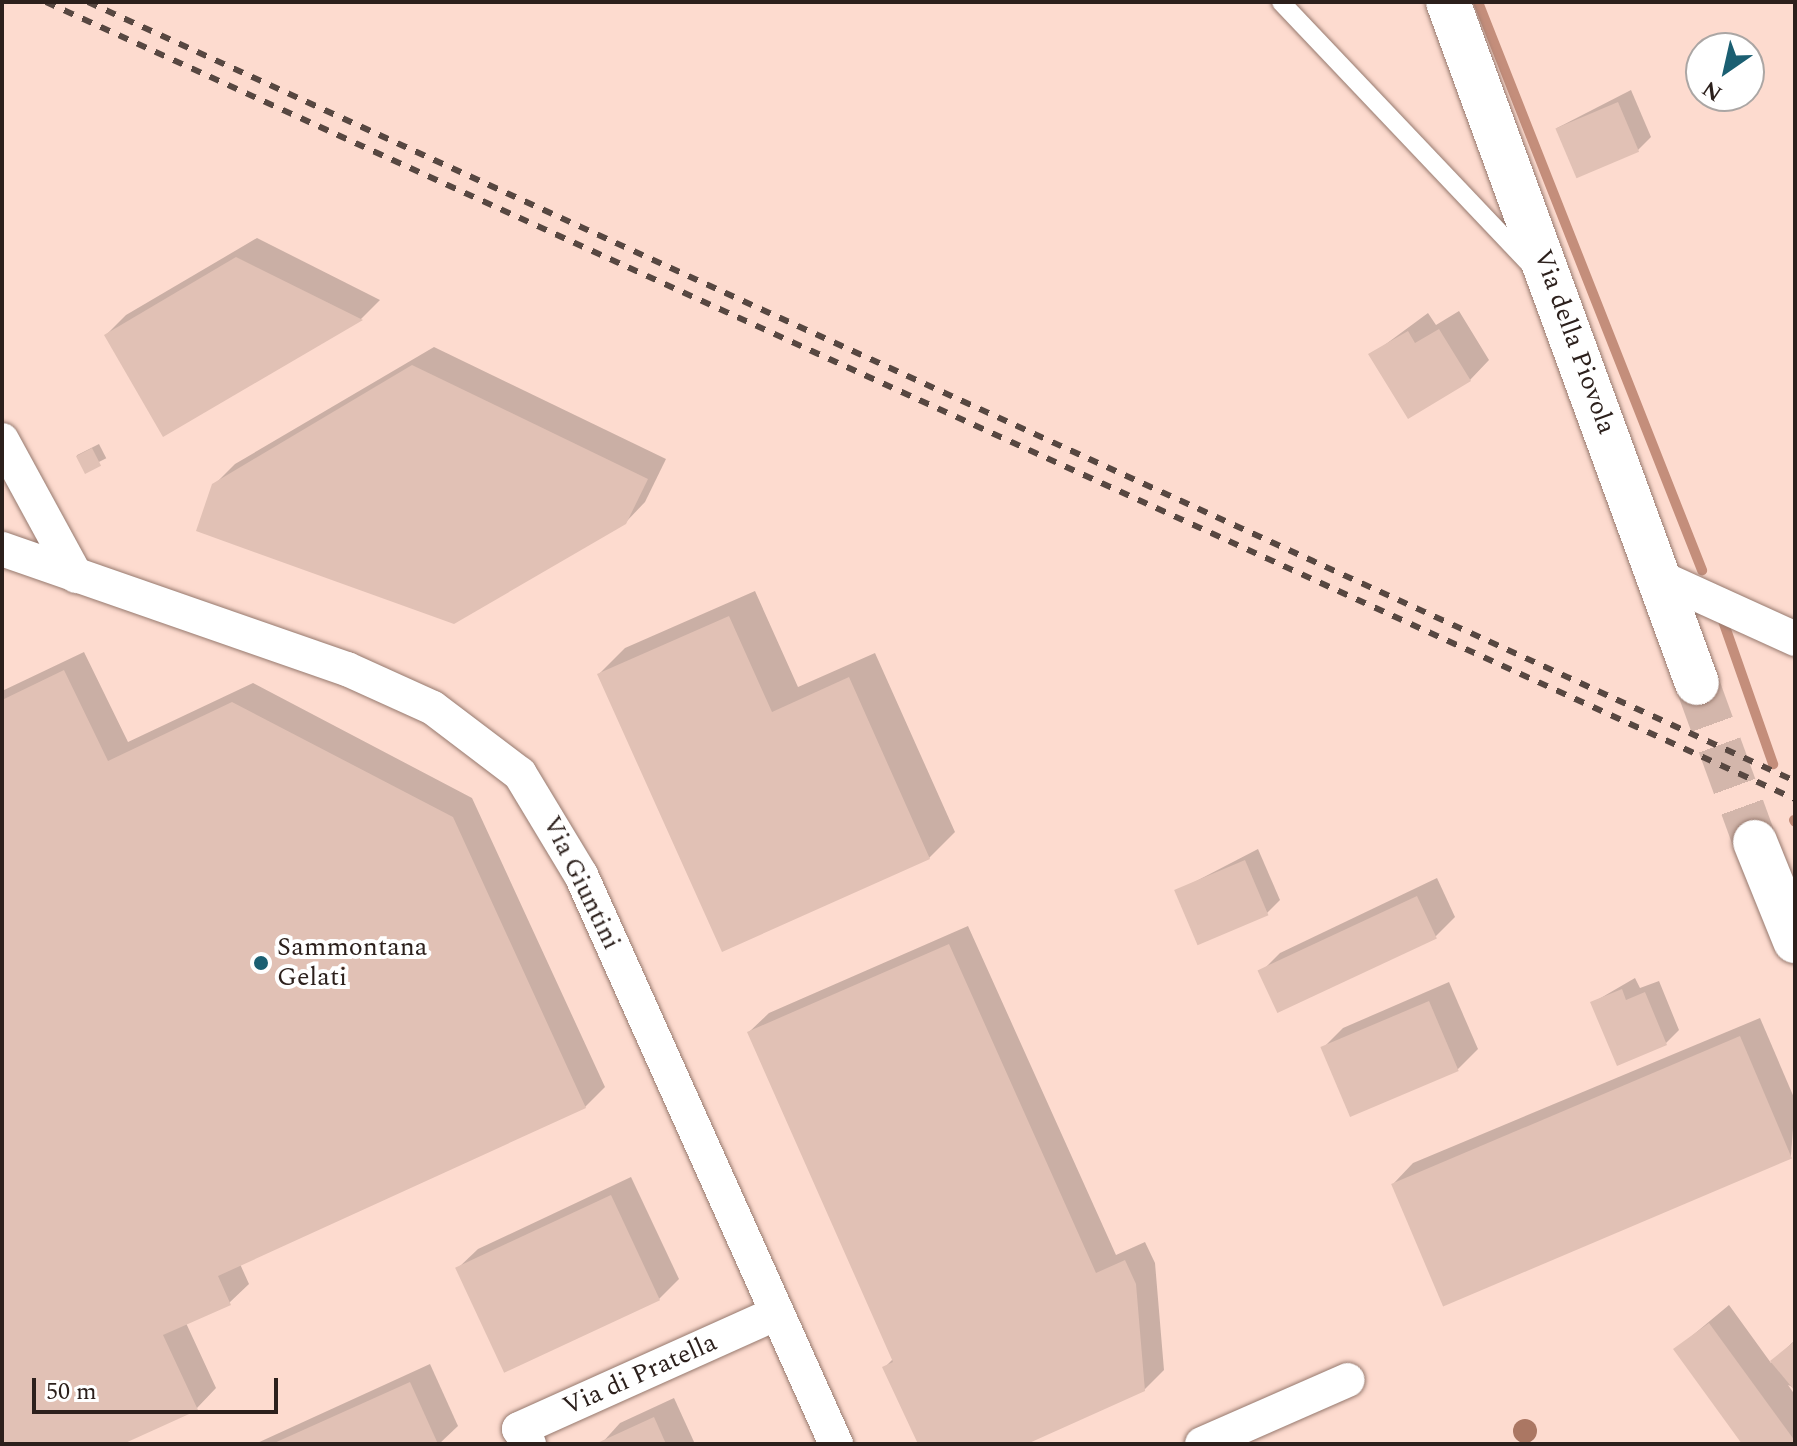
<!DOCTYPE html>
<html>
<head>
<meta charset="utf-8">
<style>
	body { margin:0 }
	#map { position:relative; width:1797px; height:1446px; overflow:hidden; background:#fddbcf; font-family:Spectral,serif }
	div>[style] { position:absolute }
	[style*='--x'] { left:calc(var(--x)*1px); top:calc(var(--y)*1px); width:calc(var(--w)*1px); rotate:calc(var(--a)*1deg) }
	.shadow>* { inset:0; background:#0003; transform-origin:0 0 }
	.stream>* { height:10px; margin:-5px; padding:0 5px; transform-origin:5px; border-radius:5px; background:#c48e7b }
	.building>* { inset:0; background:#e1c1b5; transform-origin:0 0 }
	.secondary-tunnel>* { height:44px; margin-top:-22px; transform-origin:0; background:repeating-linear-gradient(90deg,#d3b6ab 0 44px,transparent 0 66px) }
	.roads { filter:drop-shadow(0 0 2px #96796e) drop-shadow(0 0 2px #96796e) }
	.lane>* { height:18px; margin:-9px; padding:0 9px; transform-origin:9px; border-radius:9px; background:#fff }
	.street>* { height:34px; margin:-17px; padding:0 17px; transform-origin:17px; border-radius:17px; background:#fff }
	.secondary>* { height:44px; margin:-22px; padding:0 22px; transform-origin:22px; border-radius:22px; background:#fff }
	.rail>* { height:6px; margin-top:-3px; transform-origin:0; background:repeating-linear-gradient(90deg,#574741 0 10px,transparent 0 20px) }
	.trees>* { width:24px; height:24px; margin:-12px; border-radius:50%; background:#ab7763 }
	.dots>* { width:22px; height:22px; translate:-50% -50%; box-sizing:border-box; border:4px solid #fff; border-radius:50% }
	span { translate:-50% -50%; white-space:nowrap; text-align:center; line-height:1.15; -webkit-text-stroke:8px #fff; paint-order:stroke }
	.street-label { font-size:26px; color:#2c201c }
	.poi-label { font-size:26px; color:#2c201c }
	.left { translate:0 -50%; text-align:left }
	.frame { position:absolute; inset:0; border:4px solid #2c201c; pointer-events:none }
	.north { position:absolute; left:1685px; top:32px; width:80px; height:80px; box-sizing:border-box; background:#fff; border:2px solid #aba6a4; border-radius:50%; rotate:214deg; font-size:22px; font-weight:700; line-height:32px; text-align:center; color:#2c201c }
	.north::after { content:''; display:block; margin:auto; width:28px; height:36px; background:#1b5f72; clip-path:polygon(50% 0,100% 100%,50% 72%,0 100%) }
	.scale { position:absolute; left:32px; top:1378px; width:246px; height:36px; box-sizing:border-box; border:4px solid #2c201c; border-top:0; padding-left:10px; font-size:24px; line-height:28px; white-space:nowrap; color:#2c201c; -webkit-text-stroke:6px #fff; paint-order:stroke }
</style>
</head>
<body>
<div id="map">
	<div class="shadow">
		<div style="clip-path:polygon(1631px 90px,1651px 137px,1638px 150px,1557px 128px)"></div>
		<div style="clip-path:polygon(257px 238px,380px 300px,361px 319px,164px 434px,106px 335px,126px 315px)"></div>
		<div style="clip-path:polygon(1459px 311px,1489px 360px,1470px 380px,1371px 355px,1428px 313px,1436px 325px)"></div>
		<div style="clip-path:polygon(434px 347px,666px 459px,645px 502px,625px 523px,214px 485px,235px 464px)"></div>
		<div style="left:99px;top:444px;width:16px;height:25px;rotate:63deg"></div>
		<div style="clip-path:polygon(755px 591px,798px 687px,875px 653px,955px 832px,929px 858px,599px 674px,625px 648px)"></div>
		<div style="clip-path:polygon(84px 652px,128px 742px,253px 683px,472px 798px,605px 1087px,585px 1107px,240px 1264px,249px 1284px,229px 1303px,186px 1323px,216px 1388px,197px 1408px,118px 1444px,2px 1444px,2px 691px)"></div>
		<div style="clip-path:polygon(1258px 849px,1280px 900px,1267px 913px,1177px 891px)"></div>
		<div style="clip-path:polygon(1437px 878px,1455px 917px,1436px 936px,1261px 972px,1280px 953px)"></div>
		<div style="clip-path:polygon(968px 926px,1116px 1255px,1145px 1242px,1155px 1263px,1164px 1370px,1144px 1390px,1022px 1444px,921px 1444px,885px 1367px,893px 1359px,749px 1032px,769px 1013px)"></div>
		<div style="clip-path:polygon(1635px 978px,1640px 988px,1659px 981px,1679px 1030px,1666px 1043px,1592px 1003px)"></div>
		<div style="clip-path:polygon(1449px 982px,1478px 1049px,1458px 1069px,1352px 1115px,1323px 1048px,1343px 1028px)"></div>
		<div style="clip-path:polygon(1760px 1018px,1795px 1100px,1791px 1156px,1394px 1183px,1413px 1163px)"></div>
		<div style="clip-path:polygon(631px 1177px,679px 1279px,659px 1299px,458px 1268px,478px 1249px)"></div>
		<div style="clip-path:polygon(1729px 1305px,1771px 1363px,1795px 1340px,1795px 1388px,1788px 1385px,1795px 1395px,1795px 1444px,1745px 1444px,1675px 1350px)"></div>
		<div style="clip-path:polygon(430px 1364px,458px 1426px,439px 1444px,255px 1444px)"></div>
		<div style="clip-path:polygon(674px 1398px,695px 1444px,601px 1444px,620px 1423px)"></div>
	</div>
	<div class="stream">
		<div style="--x:1478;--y:2;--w:611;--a:68.48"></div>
		<div style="--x:1722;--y:618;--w:155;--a:70.7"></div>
		<div style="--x:1794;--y:820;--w:2;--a:63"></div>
	</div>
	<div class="building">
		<div style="left:1618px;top:102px;width:54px;height:68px;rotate:67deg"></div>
		<div style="clip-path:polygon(236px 257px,363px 320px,163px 437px,104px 335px)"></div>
		<div style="clip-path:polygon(1439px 329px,1471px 381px,1408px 419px,1368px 354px,1408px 331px,1415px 343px)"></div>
		<div style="clip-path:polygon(412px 365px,648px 479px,626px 524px,454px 624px,196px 531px,212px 484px)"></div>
		<div style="left:92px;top:448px;width:20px;height:18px;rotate:63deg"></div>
		<div style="clip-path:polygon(729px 616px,772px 712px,849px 677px,930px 859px,722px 952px,597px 674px)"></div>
		<div style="clip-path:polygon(64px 670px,108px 761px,232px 702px,453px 817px,586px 1108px,218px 1276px,231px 1305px,163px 1335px,198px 1410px,123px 1444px,2px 1444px,2px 700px)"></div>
		<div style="left:1245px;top:860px;width:60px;height:77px;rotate:67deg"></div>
		<div style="left:1417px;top:896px;width:47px;height:176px;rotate:65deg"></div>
		<div style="clip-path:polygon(949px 944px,1096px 1273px,1125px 1260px,1136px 1284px,1145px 1391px,1027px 1444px,918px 1444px,882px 1367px,893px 1362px,747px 1032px)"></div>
		<div style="clip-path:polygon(1622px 989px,1626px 1000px,1645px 992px,1667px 1045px,1617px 1066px,1590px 1002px)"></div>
		<div style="left:1429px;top:1001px;width:76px;height:118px;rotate:67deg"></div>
		<div style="left:1740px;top:1036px;width:133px;height:379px;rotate:67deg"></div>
		<div style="left:611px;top:1195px;width:116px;height:172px;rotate:65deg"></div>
		<div style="clip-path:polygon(1709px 1323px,1795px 1441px,1795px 1444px,1742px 1444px,1673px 1349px)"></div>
		<div style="clip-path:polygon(1795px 1341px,1795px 1391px,1770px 1361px)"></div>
		<div style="clip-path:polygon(410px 1382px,438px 1444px,272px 1444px)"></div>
		<div style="clip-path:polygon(654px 1417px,666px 1444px,595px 1444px)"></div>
	</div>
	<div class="secondary-tunnel">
		<div style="--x:1697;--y:683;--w:169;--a:70"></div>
	</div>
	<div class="roads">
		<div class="lane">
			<div style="--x:1281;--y:2;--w:363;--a:46.5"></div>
		</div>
		<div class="street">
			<div style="--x:2;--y:440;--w:155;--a:61.4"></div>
			<div style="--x:2;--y:549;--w:365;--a:19.2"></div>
			<div style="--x:347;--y:669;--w:94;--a:24.4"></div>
			<div style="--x:433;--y:708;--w:109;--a:37.2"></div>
			<div style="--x:520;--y:774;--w:118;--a:58.9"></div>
			<div style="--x:581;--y:875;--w:624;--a:65.86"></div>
			<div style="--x:1657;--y:576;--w:152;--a:24.5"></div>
			<div style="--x:529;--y:1444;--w:18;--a:-124"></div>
			<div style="--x:519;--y:1429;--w:283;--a:-24.2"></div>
			<div style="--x:1202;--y:1444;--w:159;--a:-23.7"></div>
		</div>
		<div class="secondary">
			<div style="--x:1448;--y:2;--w:725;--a:69.92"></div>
			<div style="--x:1755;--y:842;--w:107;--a:68"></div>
		</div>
	</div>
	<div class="rail">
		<div style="--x:46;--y:2;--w:1922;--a:24.5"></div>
		<div style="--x:88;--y:2;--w:1876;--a:24.53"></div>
	</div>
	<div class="trees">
		<div style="left:1525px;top:1431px"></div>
	</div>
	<div class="dots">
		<div style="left:261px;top:963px;background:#1b5f72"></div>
	</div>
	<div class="street-label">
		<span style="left:1574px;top:342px;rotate:70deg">Via della Piovola</span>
		<span style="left:581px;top:883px;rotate:64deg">Via Giuntini</span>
		<span style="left:640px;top:1375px;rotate:-24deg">Via di Pratella</span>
	</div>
	<div class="poi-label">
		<span class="left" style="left:277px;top:963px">Sammontana<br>Gelati</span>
	</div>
	<div class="frame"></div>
	<div class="north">N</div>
	<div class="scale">50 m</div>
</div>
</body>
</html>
